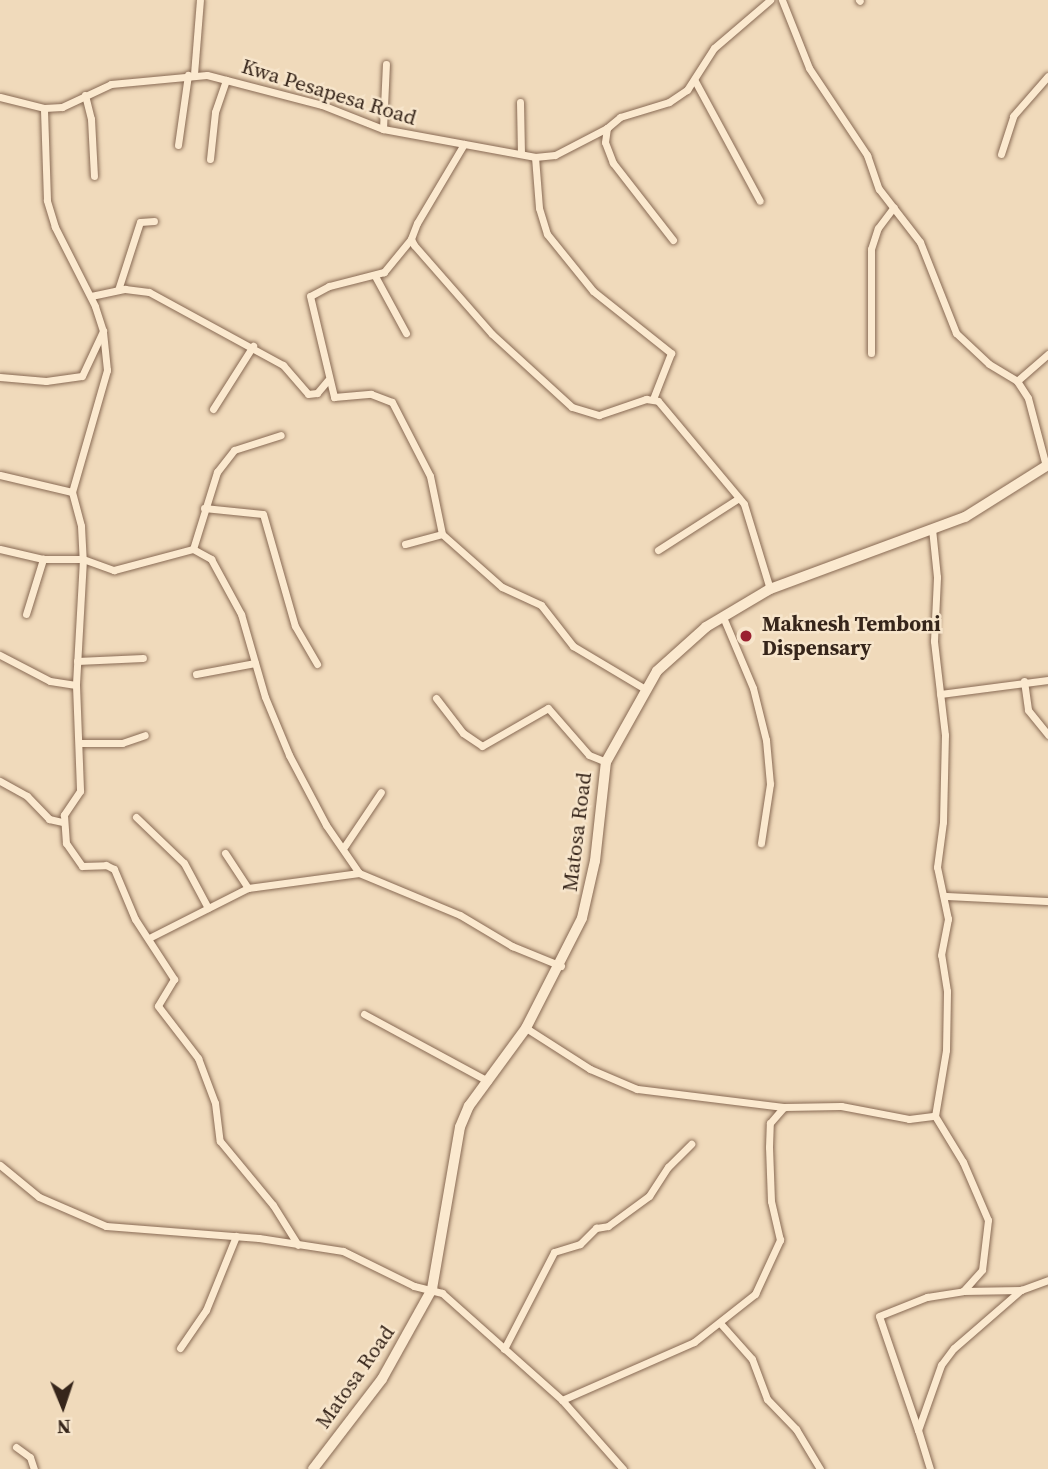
<!DOCTYPE html>
<html>
<head>
<meta charset="utf-8">
<style>
	body { margin:0 }
	#map { position:relative; width:1048px; height:1469px; overflow:hidden; background:#f0dabb; font-family:"Source Serif 4",serif }
	div>[style] { position:absolute }
	[style*='--x'] { left:calc(var(--x)*1px); top:calc(var(--y)*1px); width:calc(var(--w)*1px); rotate:calc(var(--a)*1deg) }
	.roads { filter:drop-shadow(0 0 2px #886a54) drop-shadow(0 0 2px #886a54) }
	.street>* { height:7px; margin:-3.5px; padding:0 3.5px; transform-origin:3.5px; border-radius:3.5px; background:#fbe9cf }
	.secondary>* { height:10px; margin:-5px; padding:0 5px; transform-origin:5px; border-radius:5px; background:#fbe9cf }
	.dots>* { width:19px; height:19px; translate:-50% -50%; box-sizing:border-box; border:4px solid #f7e5cb; border-radius:50% }
	span { translate:-50% -50%; white-space:nowrap; text-align:center; line-height:1.15; -webkit-text-stroke:5px #f7e5cb; paint-order:stroke }
	.street-label { font-size:21px; color:#36251a }
	.poi-label { font-size:21px; color:#36251a; font-weight:700 }
	.left { translate:0 -50%; text-align:left }
	.north { position:absolute; left:28px; top:1371px; width:70px; height:70px; -webkit-text-stroke:5px #f7e5cb; paint-order:stroke; rotate:178deg; font-size:19px; font-weight:700; line-height:28px; text-align:center; color:#36251a }
	.north::after { content:''; display:block; margin:auto; width:24px; height:32px; background:#36251a; clip-path:polygon(50% 0,100% 100%,50% 72%,0 100%) }
</style>
</head>
<body>
<div id="map">
	<div class="roads">
		<div class="street">
			<div style="--x:782;--y:0;--w:73;--a:68.3"></div>
			<div style="--x:809;--y:68;--w:105;--a:56.3"></div>
			<div style="--x:867;--y:155;--w:36;--a:71"></div>
			<div style="--x:879;--y:189;--w:67;--a:52.3"></div>
			<div style="--x:920;--y:242;--w:98;--a:68.4"></div>
			<div style="--x:956;--y:333;--w:45;--a:43.2"></div>
			<div style="--x:989;--y:364;--w:33;--a:31"></div>
			<div style="--x:1017;--y:381;--w:20;--a:57"></div>
			<div style="--x:1028;--y:398;--w:70;--a:75.2"></div>
			<div style="--x:859;--y:0;--w:1;--a:45"></div>
			<div style="--x:194;--y:74;--w:74;--a:-85.4"></div>
			<div style="--x:695;--y:81;--w:136;--a:61.6"></div>
			<div style="--x:85;--y:95;--w:25;--a:76"></div>
			<div style="--x:91;--y:119;--w:57;--a:87"></div>
			<div style="--x:0;--y:97;--w:45;--a:14"></div>
			<div style="--x:44;--y:108;--w:18;--a:-3"></div>
			<div style="--x:62;--y:107;--w:54;--a:-25.1"></div>
			<div style="--x:111;--y:84;--w:96;--a:-5.4"></div>
			<div style="--x:207;--y:75;--w:119;--a:14.6"></div>
			<div style="--x:322;--y:105;--w:66;--a:21.5"></div>
			<div style="--x:383;--y:129;--w:155;--a:10.4"></div>
			<div style="--x:535;--y:157;--w:20;--a:-6"></div>
			<div style="--x:555;--y:155;--w:59;--a:-27.4"></div>
			<div style="--x:520;--y:102;--w:52;--a:88.9"></div>
			<div style="--x:383;--y:129;--w:65;--a:-87.4"></div>
			<div style="--x:464;--y:144;--w:92;--a:120.7"></div>
			<div style="--x:417;--y:223;--w:17;--a:111"></div>
			<div style="--x:411;--y:239;--w:7;--a:63"></div>
			<div style="--x:414;--y:245;--w:118;--a:48.8"></div>
			<div style="--x:492;--y:334;--w:108;--a:42.4"></div>
			<div style="--x:572;--y:407;--w:28;--a:17"></div>
			<div style="--x:599;--y:415;--w:50;--a:-18.8"></div>
			<div style="--x:646;--y:399;--w:12;--a:9"></div>
			<div style="--x:658;--y:401;--w:134;--a:50.1"></div>
			<div style="--x:744;--y:504;--w:89;--a:73"></div>
			<div style="--x:178;--y:145;--w:71;--a:-81.9"></div>
			<div style="--x:1001;--y:154;--w:40;--a:-72"></div>
			<div style="--x:1013;--y:116;--w:53;--a:-48.8"></div>
			<div style="--x:535;--y:157;--w:51;--a:85.5"></div>
			<div style="--x:539;--y:208;--w:27;--a:73"></div>
			<div style="--x:547;--y:234;--w:73;--a:51.1"></div>
			<div style="--x:593;--y:291;--w:100;--a:38.5"></div>
			<div style="--x:671;--y:353;--w:49;--a:111.4"></div>
			<div style="--x:210;--y:159;--w:47;--a:-83.9"></div>
			<div style="--x:215;--y:112;--w:34;--a:-71"></div>
			<div style="--x:411;--y:239;--w:43;--a:129.3"></div>
			<div style="--x:384;--y:272;--w:57;--a:165.7"></div>
			<div style="--x:329;--y:286;--w:21;--a:152"></div>
			<div style="--x:310;--y:296;--w:104;--a:76.6"></div>
			<div style="--x:334;--y:397;--w:37;--a:-5"></div>
			<div style="--x:371;--y:394;--w:22;--a:21"></div>
			<div style="--x:392;--y:402;--w:83;--a:62.8"></div>
			<div style="--x:430;--y:476;--w:59;--a:78.3"></div>
			<div style="--x:442;--y:534;--w:80;--a:41.5"></div>
			<div style="--x:502;--y:587;--w:43;--a:24.8"></div>
			<div style="--x:541;--y:605;--w:52;--a:52"></div>
			<div style="--x:573;--y:646;--w:84;--a:30.8"></div>
			<div style="--x:673;--y:240;--w:98;--a:-127.9"></div>
			<div style="--x:613;--y:163;--w:22;--a:-111"></div>
			<div style="--x:605;--y:142;--w:14;--a:-82"></div>
			<div style="--x:607;--y:128;--w:17;--a:-40"></div>
			<div style="--x:620;--y:117;--w:51;--a:-17"></div>
			<div style="--x:669;--y:102;--w:22;--a:-34"></div>
			<div style="--x:687;--y:90;--w:50;--a:-57.3"></div>
			<div style="--x:714;--y:48;--w:74;--a:-40.6"></div>
			<div style="--x:375;--y:276;--w:65;--a:61.5"></div>
			<div style="--x:118;--y:290;--w:71;--a:-72.1"></div>
			<div style="--x:140;--y:222;--w:14;--a:-4"></div>
			<div style="--x:91;--y:296;--w:35;--a:-12"></div>
			<div style="--x:125;--y:289;--w:24;--a:7"></div>
			<div style="--x:149;--y:292;--w:153;--a:28.6"></div>
			<div style="--x:283;--y:365;--w:38;--a:49"></div>
			<div style="--x:308;--y:394;--w:9;--a:-6"></div>
			<div style="--x:317;--y:393;--w:16;--a:-50"></div>
			<div style="--x:871;--y:353;--w:104;--a:-90"></div>
			<div style="--x:871;--y:249;--w:22;--a:-72"></div>
			<div style="--x:878;--y:228;--w:26;--a:-53"></div>
			<div style="--x:0;--y:377;--w:46;--a:5"></div>
			<div style="--x:46;--y:381;--w:36;--a:-8"></div>
			<div style="--x:82;--y:376;--w:50;--a:-65"></div>
			<div style="--x:1017;--y:381;--w:41;--a:-41.1"></div>
			<div style="--x:213;--y:409;--w:75;--a:-57.6"></div>
			<div style="--x:0;--y:475;--w:74;--a:13.3"></div>
			<div style="--x:72;--y:492;--w:127;--a:-74"></div>
			<div style="--x:107;--y:370;--w:39;--a:-96"></div>
			<div style="--x:103;--y:331;--w:26;--a:-108"></div>
			<div style="--x:95;--y:306;--w:89;--a:-116.9"></div>
			<div style="--x:55;--y:227;--w:28;--a:-107"></div>
			<div style="--x:47;--y:200;--w:92;--a:-91.9"></div>
			<div style="--x:72;--y:492;--w:35;--a:75"></div>
			<div style="--x:81;--y:526;--w:33;--a:87"></div>
			<div style="--x:83;--y:559;--w:33;--a:20"></div>
			<div style="--x:114;--y:570;--w:82;--a:-14.9"></div>
			<div style="--x:193;--y:549;--w:21;--a:29"></div>
			<div style="--x:211;--y:559;--w:63;--a:61.4"></div>
			<div style="--x:241;--y:614;--w:86;--a:73.9"></div>
			<div style="--x:265;--y:697;--w:63;--a:67.5"></div>
			<div style="--x:289;--y:755;--w:79;--a:62.1"></div>
			<div style="--x:326;--y:825;--w:58;--a:55.5"></div>
			<div style="--x:204;--y:508;--w:59;--a:5.8"></div>
			<div style="--x:263;--y:514;--w:116;--a:74.1"></div>
			<div style="--x:295;--y:626;--w:44;--a:59.9"></div>
			<div style="--x:405;--y:544;--w:38;--a:-15"></div>
			<div style="--x:0;--y:549;--w:44;--a:13.1"></div>
			<div style="--x:43;--y:559;--w:40;--a:0"></div>
			<div style="--x:83;--y:559;--w:126;--a:93.2"></div>
			<div style="--x:76;--y:685;--w:106;--a:87.8"></div>
			<div style="--x:80;--y:791;--w:29;--a:124"></div>
			<div style="--x:64;--y:815;--w:28;--a:86"></div>
			<div style="--x:66;--y:843;--w:28;--a:55"></div>
			<div style="--x:82;--y:866;--w:24;--a:-2"></div>
			<div style="--x:106;--y:865;--w:9;--a:27"></div>
			<div style="--x:114;--y:869;--w:54;--a:67.2"></div>
			<div style="--x:135;--y:919;--w:72;--a:57"></div>
			<div style="--x:174;--y:979;--w:31;--a:121"></div>
			<div style="--x:158;--y:1006;--w:66;--a:52.4"></div>
			<div style="--x:198;--y:1058;--w:48;--a:69.3"></div>
			<div style="--x:215;--y:1103;--w:38;--a:83"></div>
			<div style="--x:220;--y:1141;--w:83;--a:50.4"></div>
			<div style="--x:273;--y:1205;--w:47;--a:58"></div>
			<div style="--x:193;--y:549;--w:81;--a:-72.7"></div>
			<div style="--x:217;--y:472;--w:28;--a:-52"></div>
			<div style="--x:234;--y:450;--w:49;--a:-17.7"></div>
			<div style="--x:658;--y:550;--w:96;--a:-32.7"></div>
			<div style="--x:26;--y:614;--w:58;--a:-72.8"></div>
			<div style="--x:723;--y:617;--w:77;--a:67.1"></div>
			<div style="--x:753;--y:688;--w:54;--a:76"></div>
			<div style="--x:766;--y:740;--w:44;--a:84.8"></div>
			<div style="--x:770;--y:784;--w:60;--a:98.7"></div>
			<div style="--x:0;--y:655;--w:56;--a:27.5"></div>
			<div style="--x:50;--y:681;--w:26;--a:9"></div>
			<div style="--x:77;--y:661;--w:66;--a:-2.6"></div>
			<div style="--x:196;--y:674;--w:60;--a:-10.6"></div>
			<div style="--x:1024;--y:681;--w:29;--a:82"></div>
			<div style="--x:1028;--y:710;--w:32;--a:51"></div>
			<div style="--x:940;--y:694;--w:109;--a:-7.4"></div>
			<div style="--x:436;--y:698;--w:44;--a:52.4"></div>
			<div style="--x:463;--y:733;--w:23;--a:34"></div>
			<div style="--x:482;--y:746;--w:76;--a:-29.9"></div>
			<div style="--x:548;--y:708;--w:62;--a:48.9"></div>
			<div style="--x:589;--y:755;--w:18;--a:22"></div>
			<div style="--x:81;--y:743;--w:41;--a:0"></div>
			<div style="--x:122;--y:743;--w:24;--a:-19"></div>
			<div style="--x:0;--y:781;--w:31;--a:29"></div>
			<div style="--x:27;--y:796;--w:32;--a:46"></div>
			<div style="--x:49;--y:819;--w:13;--a:13"></div>
			<div style="--x:136;--y:817;--w:66;--a:43.8"></div>
			<div style="--x:184;--y:863;--w:51;--a:61.9"></div>
			<div style="--x:344;--y:847;--w:66;--a:-56.1"></div>
			<div style="--x:225;--y:853;--w:42;--a:56.7"></div>
			<div style="--x:945;--y:896;--w:103;--a:2.8"></div>
			<div style="--x:149;--y:938;--w:111;--a:-26.8"></div>
			<div style="--x:248;--y:888;--w:112;--a:-7.7"></div>
			<div style="--x:359;--y:873;--w:109;--a:22.6"></div>
			<div style="--x:460;--y:915;--w:61;--a:30.8"></div>
			<div style="--x:512;--y:946;--w:53;--a:22.2"></div>
			<div style="--x:364;--y:1014;--w:141;--a:28.4"></div>
			<div style="--x:526;--y:1028;--w:76;--a:32.6"></div>
			<div style="--x:590;--y:1069;--w:51;--a:23.1"></div>
			<div style="--x:637;--y:1089;--w:148;--a:7"></div>
			<div style="--x:935;--y:1116;--w:54;--a:58.7"></div>
			<div style="--x:963;--y:1162;--w:63;--a:66.7"></div>
			<div style="--x:988;--y:1220;--w:50;--a:96.8"></div>
			<div style="--x:982;--y:1270;--w:27;--a:132"></div>
			<div style="--x:0;--y:1165;--w:50;--a:39.4"></div>
			<div style="--x:39;--y:1197;--w:73;--a:23.4"></div>
			<div style="--x:106;--y:1226;--w:153;--a:4.5"></div>
			<div style="--x:259;--y:1238;--w:85;--a:8.8"></div>
			<div style="--x:343;--y:1251;--w:79;--a:26.2"></div>
			<div style="--x:414;--y:1286;--w:29;--a:14"></div>
			<div style="--x:442;--y:1293;--w:161;--a:41.7"></div>
			<div style="--x:562;--y:1400;--w:92;--a:48.5"></div>
			<div style="--x:720;--y:1323;--w:48;--a:48.4"></div>
			<div style="--x:752;--y:1359;--w:43;--a:69.4"></div>
			<div style="--x:767;--y:1399;--w:42;--a:46"></div>
			<div style="--x:796;--y:1429;--w:47;--a:59"></div>
			<div style="--x:180;--y:1348;--w:46;--a:-55.6"></div>
			<div style="--x:206;--y:1310;--w:80;--a:-67.9"></div>
			<div style="--x:504;--y:1349;--w:109;--a:-62.7"></div>
			<div style="--x:554;--y:1252;--w:27;--a:-17"></div>
			<div style="--x:580;--y:1244;--w:23;--a:-45"></div>
			<div style="--x:596;--y:1228;--w:12;--a:-9"></div>
			<div style="--x:608;--y:1226;--w:51;--a:-36.2"></div>
			<div style="--x:649;--y:1196;--w:35;--a:-57"></div>
			<div style="--x:668;--y:1167;--w:33;--a:-45"></div>
			<div style="--x:562;--y:1400;--w:144;--a:-23.7"></div>
			<div style="--x:694;--y:1342;--w:78;--a:-38.2"></div>
			<div style="--x:755;--y:1294;--w:60;--a:-65.2"></div>
			<div style="--x:780;--y:1240;--w:40;--a:-103"></div>
			<div style="--x:771;--y:1201;--w:54;--a:-92.1"></div>
			<div style="--x:769;--y:1147;--w:24;--a:-88"></div>
			<div style="--x:770;--y:1123;--w:21;--a:-49"></div>
			<div style="--x:784;--y:1107;--w:57;--a:-1"></div>
			<div style="--x:841;--y:1106;--w:69;--a:10.8"></div>
			<div style="--x:909;--y:1119;--w:26;--a:-7"></div>
			<div style="--x:935;--y:1116;--w:67;--a:-80.5"></div>
			<div style="--x:946;--y:1050;--w:59;--a:-89"></div>
			<div style="--x:947;--y:991;--w:36;--a:-99"></div>
			<div style="--x:941;--y:955;--w:37;--a:-79"></div>
			<div style="--x:948;--y:919;--w:53;--a:-101.9"></div>
			<div style="--x:937;--y:867;--w:45;--a:-82.4"></div>
			<div style="--x:943;--y:822;--w:87;--a:-88.7"></div>
			<div style="--x:945;--y:735;--w:95;--a:-96.7"></div>
			<div style="--x:934;--y:641;--w:64;--a:-87.3"></div>
			<div style="--x:937;--y:577;--w:48;--a:-95.9"></div>
			<div style="--x:918;--y:1430;--w:120;--a:-108.9"></div>
			<div style="--x:879;--y:1316;--w:52;--a:-21.6"></div>
			<div style="--x:927;--y:1297;--w:36;--a:-9"></div>
			<div style="--x:963;--y:1291;--w:58;--a:-1"></div>
			<div style="--x:16;--y:1447;--w:17;--a:36"></div>
			<div style="--x:30;--y:1457;--w:13;--a:72"></div>
			<div style="--x:930;--y:1469;--w:41;--a:-107.1"></div>
			<div style="--x:918;--y:1430;--w:69;--a:-70.5"></div>
			<div style="--x:941;--y:1365;--w:21;--a:-53"></div>
			<div style="--x:954;--y:1348;--w:89;--a:-40.9"></div>
			<div style="--x:1021;--y:1290;--w:29;--a:-20"></div>
		</div>
		<div class="secondary">
			<div style="--x:313;--y:1469;--w:113;--a:-52.5"></div>
			<div style="--x:382;--y:1379;--w:103;--a:-60.9"></div>
			<div style="--x:432;--y:1289;--w:164;--a:-80.2"></div>
			<div style="--x:460;--y:1127;--w:23;--a:-67"></div>
			<div style="--x:469;--y:1106;--w:97;--a:-53.8"></div>
			<div style="--x:526;--y:1028;--w:123;--a:-63"></div>
			<div style="--x:582;--y:918;--w:58;--a:-77.2"></div>
			<div style="--x:595;--y:861;--w:100;--a:-83.7"></div>
			<div style="--x:606;--y:762;--w:104;--a:-60.7"></div>
			<div style="--x:657;--y:671;--w:66;--a:-41.9"></div>
			<div style="--x:706;--y:627;--w:74;--a:-30.7"></div>
			<div style="--x:770;--y:589;--w:208;--a:-20.3"></div>
			<div style="--x:965;--y:517;--w:98;--a:-32.1"></div>
		</div>
	</div>
	<div class="dots">
		<div style="left:746px;top:636px;background:#9a2130"></div>
	</div>
	<div class="street-label">
		<span style="left:329px;top:92px;rotate:17deg">Kwa Pesapesa Road</span>
		<span style="left:577px;top:832px;rotate:-83deg">Matosa Road</span>
		<span style="left:355px;top:1377px;rotate:-55deg">Matosa Road</span>
	</div>
	<div class="poi-label">
		<span class="left" style="left:762px;top:636px">Maknesh Temboni<br>Dispensary</span>
	</div>
	<div class="north">N</div>
</div>
</body>
</html>
